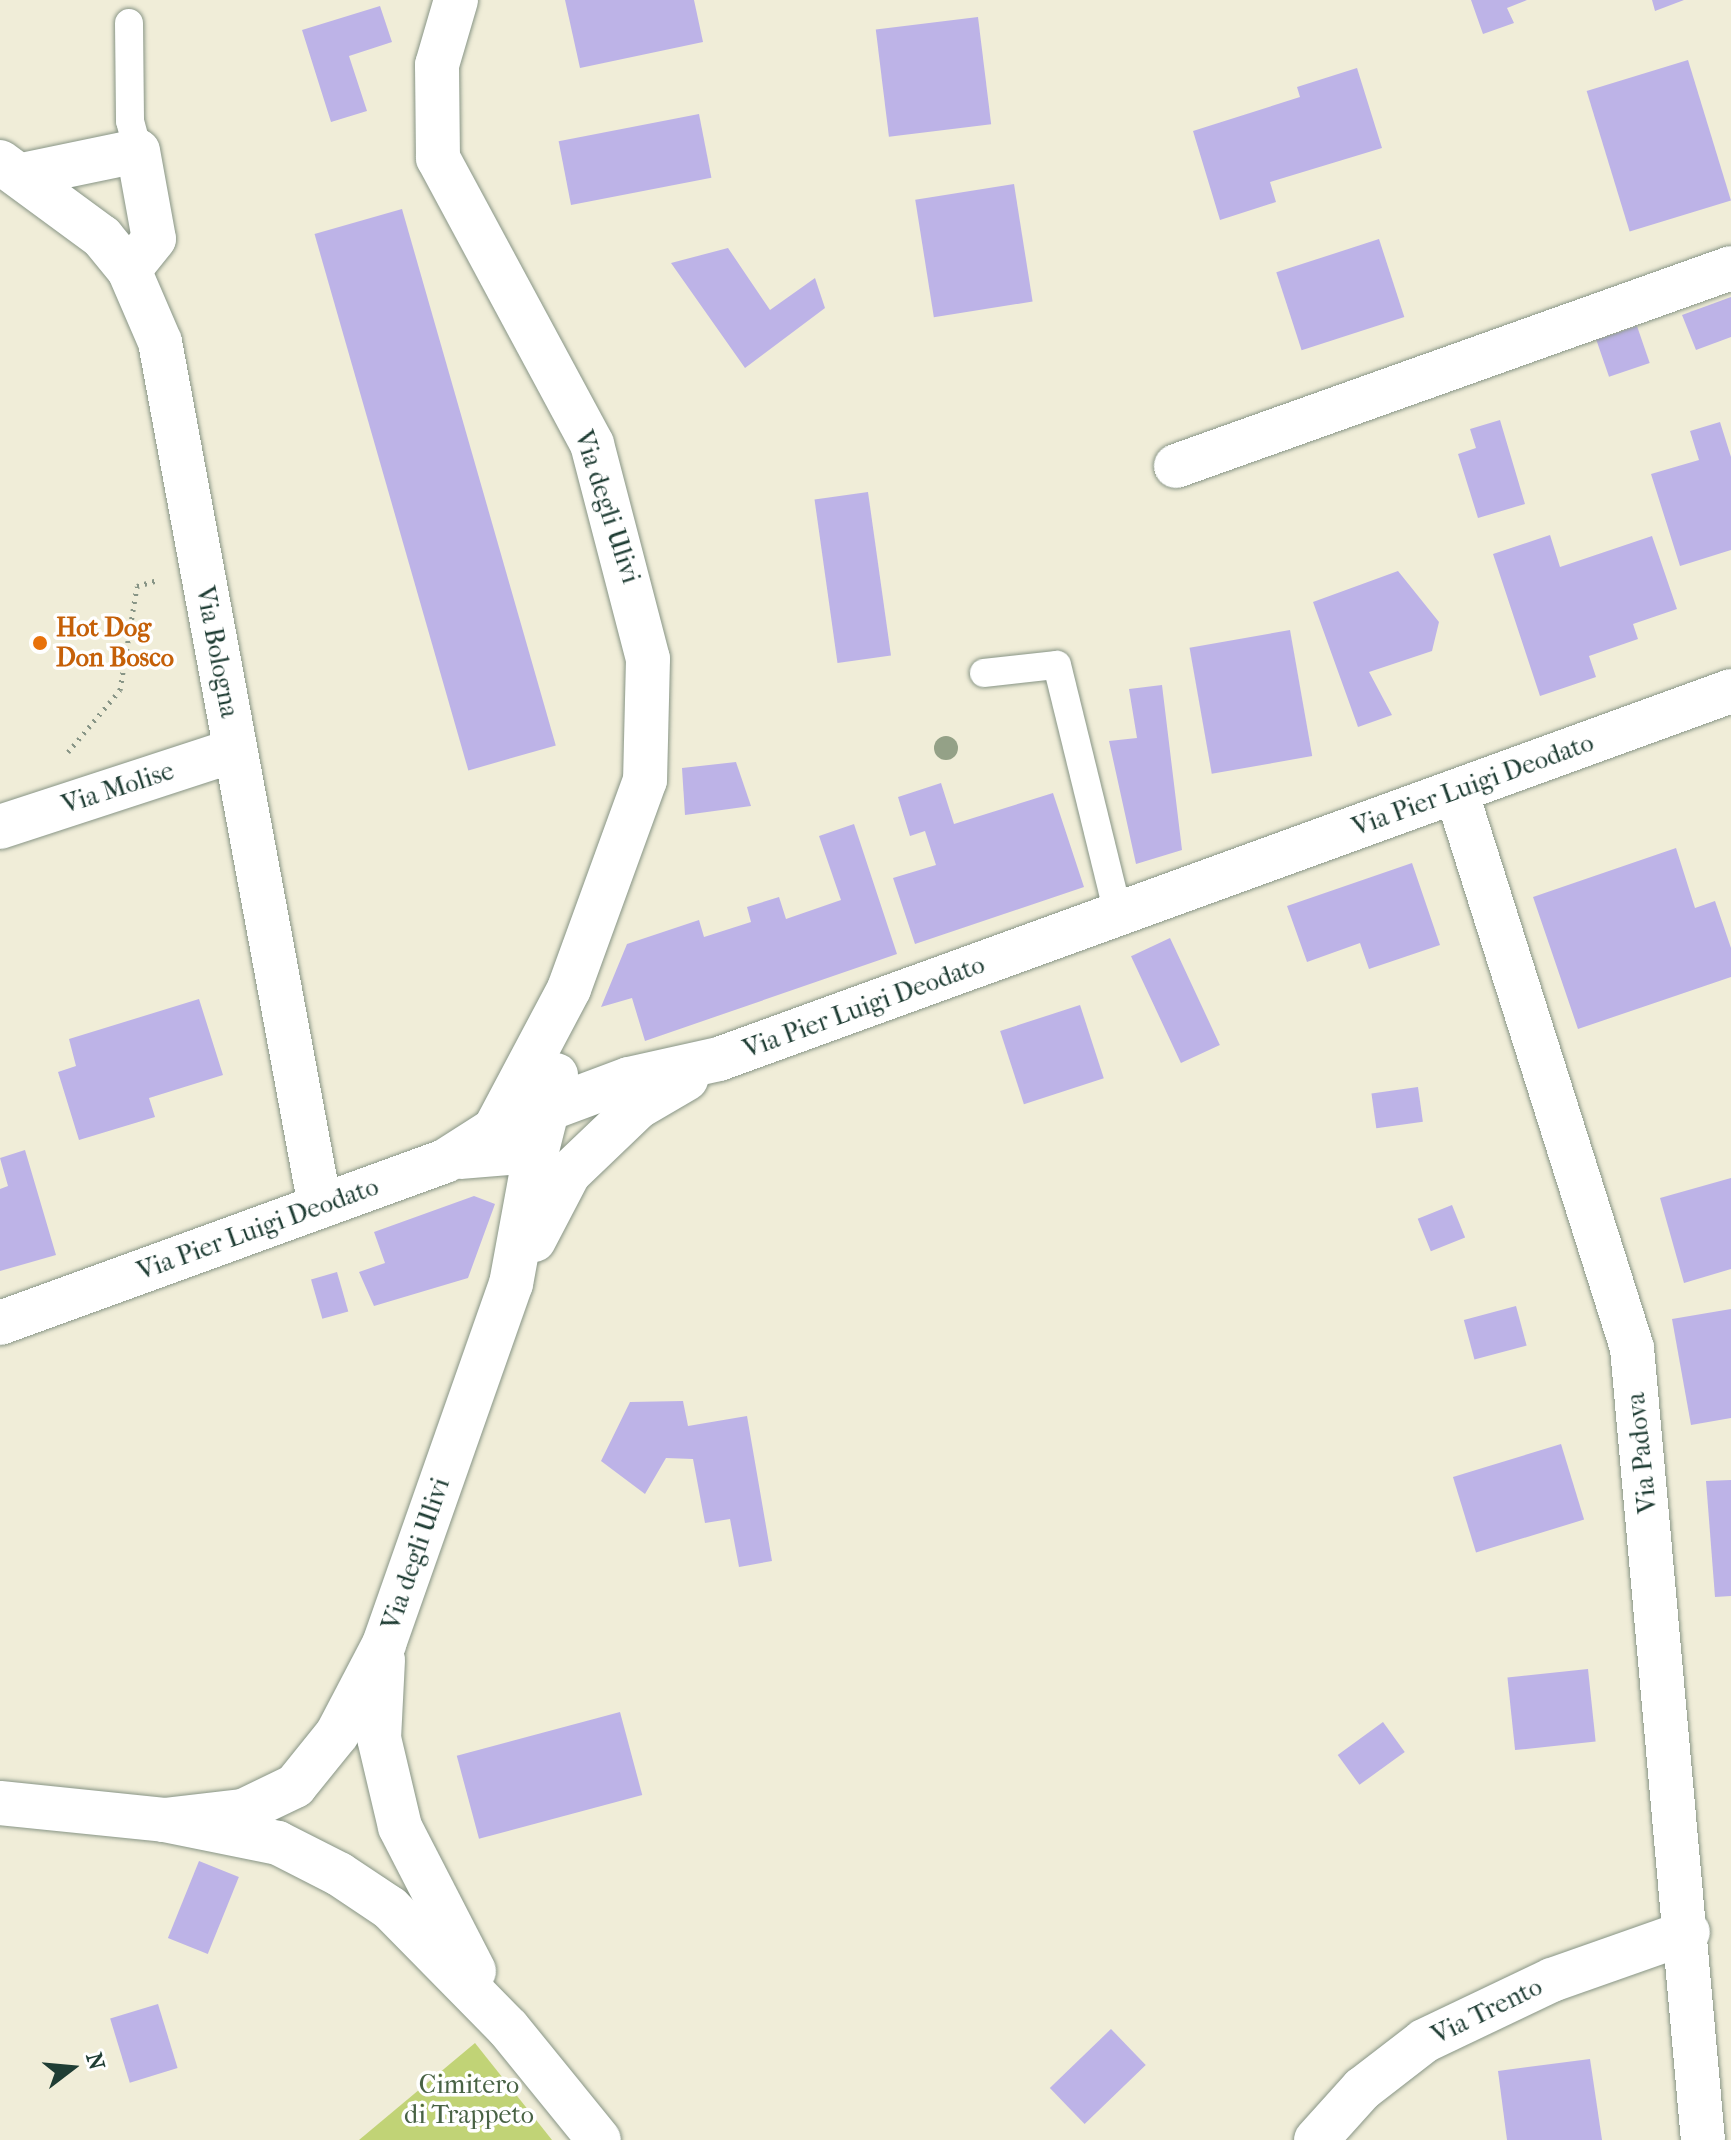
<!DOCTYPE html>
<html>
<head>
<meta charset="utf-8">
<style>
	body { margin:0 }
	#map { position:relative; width:1731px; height:2140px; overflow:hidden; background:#f0edd8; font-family:"IM FELL French Canon",serif }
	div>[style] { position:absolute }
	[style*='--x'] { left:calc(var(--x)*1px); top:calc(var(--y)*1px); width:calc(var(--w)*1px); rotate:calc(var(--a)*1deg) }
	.green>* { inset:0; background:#c1d376 }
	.building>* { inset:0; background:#bdb3e7; transform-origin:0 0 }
	.path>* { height:5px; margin-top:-2.5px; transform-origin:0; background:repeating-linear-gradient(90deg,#889586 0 2px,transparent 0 8px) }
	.roads { filter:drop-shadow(0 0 2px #889586) drop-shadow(0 0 2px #889586) }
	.lane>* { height:28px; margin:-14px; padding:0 14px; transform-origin:14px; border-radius:14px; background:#fff }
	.street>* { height:44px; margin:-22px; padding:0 22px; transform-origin:22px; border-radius:22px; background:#fff }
	.secondary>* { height:44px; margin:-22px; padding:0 22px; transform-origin:22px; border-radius:22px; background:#fff }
	.trees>* { width:24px; height:24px; margin:-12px; border-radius:50%; background:#94a187 }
	.dots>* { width:22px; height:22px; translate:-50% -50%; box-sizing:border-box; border:4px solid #fff; border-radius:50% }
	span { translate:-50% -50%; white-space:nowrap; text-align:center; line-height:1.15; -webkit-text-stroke:7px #fff; paint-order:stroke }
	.street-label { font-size:26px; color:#1f3d34 }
	.food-label { font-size:26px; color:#c56008; font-weight:700 }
	.left { translate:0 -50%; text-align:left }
	.park-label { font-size:26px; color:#486244 }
	.north { position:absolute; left:32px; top:2028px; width:80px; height:80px; -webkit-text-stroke:6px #fff; paint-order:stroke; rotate:74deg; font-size:22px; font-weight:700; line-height:32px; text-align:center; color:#1f3d34 }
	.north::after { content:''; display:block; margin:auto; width:28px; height:36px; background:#1f3d34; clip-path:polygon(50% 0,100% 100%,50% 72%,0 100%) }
</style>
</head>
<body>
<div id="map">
	<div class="green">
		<div style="clip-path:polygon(475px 2043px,552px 2140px,359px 2140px)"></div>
	</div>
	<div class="building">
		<div style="clip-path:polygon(565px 0,694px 0,703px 42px,580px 68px)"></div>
		<div style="clip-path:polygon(1471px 0,1527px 0,1507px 8px,1514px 23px,1483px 34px)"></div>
		<div style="clip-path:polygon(1652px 0,1684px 0,1655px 11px)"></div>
		<div style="clip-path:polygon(380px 6px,392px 42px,349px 56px,367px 111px,331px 122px,302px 30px)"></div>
		<div style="left:978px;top:17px;width:108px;height:103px;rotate:83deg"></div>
		<div style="left:1688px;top:60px;width:147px;height:106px;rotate:73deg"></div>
		<div style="clip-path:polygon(1357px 68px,1382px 148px,1270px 182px,1276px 202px,1220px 220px,1193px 131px,1300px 97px,1297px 87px)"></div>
		<div style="left:699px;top:114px;width:65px;height:143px;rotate:79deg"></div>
		<div style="left:1014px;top:184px;width:119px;height:100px;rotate:81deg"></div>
		<div style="left:402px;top:209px;width:558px;height:91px;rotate:74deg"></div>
		<div style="left:1379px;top:239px;width:82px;height:108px;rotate:72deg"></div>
		<div style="clip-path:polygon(728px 248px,770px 310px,815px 278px,825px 308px,745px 368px,671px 263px)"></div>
		<div style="clip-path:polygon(1731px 297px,1731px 337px,1696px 350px,1682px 315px)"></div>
		<div style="left:1637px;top:326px;width:39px;height:43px;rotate:71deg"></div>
		<div style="clip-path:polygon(1500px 420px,1525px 504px,1478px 518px,1458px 454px,1476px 448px,1470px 429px)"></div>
		<div style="clip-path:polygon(1720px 422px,1731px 457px,1731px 550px,1680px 566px,1651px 474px,1699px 460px,1690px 431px)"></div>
		<div style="left:868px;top:492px;width:165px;height:54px;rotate:82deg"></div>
		<div style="clip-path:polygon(1550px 535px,1560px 567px,1652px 536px,1677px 609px,1633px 624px,1638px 639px,1589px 656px,1596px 677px,1540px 696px,1493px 554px)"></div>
		<div style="clip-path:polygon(1398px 571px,1439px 622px,1432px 651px,1369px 672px,1392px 715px,1358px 727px,1313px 602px)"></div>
		<div style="left:1290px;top:630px;width:128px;height:102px;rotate:80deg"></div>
		<div style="clip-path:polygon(1162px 685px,1182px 850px,1136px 864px,1109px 741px,1137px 738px,1129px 689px)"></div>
		<div style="clip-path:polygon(736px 762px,751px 806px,685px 815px,682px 768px)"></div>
		<div style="clip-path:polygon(941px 783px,954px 824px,1053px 793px,1084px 887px,915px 944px,893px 878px,936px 865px,925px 831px,910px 836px,898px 797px)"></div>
		<div style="clip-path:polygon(854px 824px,897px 954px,645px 1041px,632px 998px,601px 1007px,627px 944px,699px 920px,704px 937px,751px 922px,747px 907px,779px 897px,786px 919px,841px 900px,819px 836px)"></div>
		<div style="clip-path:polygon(1676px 848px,1695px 908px,1715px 901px,1731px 948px,1731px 977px,1578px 1029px,1533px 897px)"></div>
		<div style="clip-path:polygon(1412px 863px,1440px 945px,1369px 969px,1360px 943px,1307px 962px,1287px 906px)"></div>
		<div style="left:1170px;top:938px;width:118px;height:43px;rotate:65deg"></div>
		<div style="clip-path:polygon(199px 999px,223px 1075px,149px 1098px,155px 1117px,79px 1140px,58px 1072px,76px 1066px,69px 1039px)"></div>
		<div style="left:1080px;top:1005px;width:77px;height:84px;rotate:72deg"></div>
		<div style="left:1418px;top:1087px;width:35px;height:47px;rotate:82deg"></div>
		<div style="clip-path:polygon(25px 1150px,56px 1255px,0 1271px,0 1189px,8px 1186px,0 1158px)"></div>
		<div style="clip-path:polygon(1731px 1178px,1731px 1269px,1684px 1283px,1660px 1198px)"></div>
		<div style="clip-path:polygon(474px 1196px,495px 1204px,468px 1278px,374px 1306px,359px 1272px,385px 1263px,374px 1232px)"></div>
		<div style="left:1452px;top:1205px;width:35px;height:37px;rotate:68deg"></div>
		<div style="left:337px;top:1272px;width:41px;height:27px;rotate:74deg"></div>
		<div style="left:1516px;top:1306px;width:41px;height:54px;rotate:75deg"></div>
		<div style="clip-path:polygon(1731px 1309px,1731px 1418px,1691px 1425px,1672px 1319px)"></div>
		<div style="clip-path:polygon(683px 1401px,688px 1426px,747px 1416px,772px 1561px,739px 1567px,730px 1519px,705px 1523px,693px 1459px,666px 1458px,645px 1494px,601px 1461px,630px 1402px)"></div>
		<div style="left:1561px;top:1444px;width:79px;height:113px;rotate:73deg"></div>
		<div style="clip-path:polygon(1731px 1480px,1731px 1596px,1715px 1597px,1706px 1481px)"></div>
		<div style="left:1588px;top:1669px;width:73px;height:81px;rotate:84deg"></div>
		<div style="left:620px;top:1712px;width:86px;height:169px;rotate:75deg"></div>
		<div style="left:1383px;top:1722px;width:37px;height:56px;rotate:54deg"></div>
		<div style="left:199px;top:1861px;width:43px;height:83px;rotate:22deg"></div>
		<div style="left:158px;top:2004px;width:67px;height:50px;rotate:73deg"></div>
		<div style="left:1111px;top:2029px;width:50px;height:85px;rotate:46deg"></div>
		<div style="clip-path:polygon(1590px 2059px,1602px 2140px,1507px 2140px,1498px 2071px)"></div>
	</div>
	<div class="path">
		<div style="--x:68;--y:752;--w:81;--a:-50"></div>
		<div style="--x:120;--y:690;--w:105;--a:-80.7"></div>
		<div style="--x:137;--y:586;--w:19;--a:-16"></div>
	</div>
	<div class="roads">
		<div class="lane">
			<div style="--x:129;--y:23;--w:98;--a:89.4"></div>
			<div style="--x:130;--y:121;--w:31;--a:75"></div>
			<div style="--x:984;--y:673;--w:73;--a:-6.3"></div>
			<div style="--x:1057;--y:665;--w:256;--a:76.2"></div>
		</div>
		<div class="street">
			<div style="--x:456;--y:0;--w:68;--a:106.3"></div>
			<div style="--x:437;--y:65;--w:93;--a:89.4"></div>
			<div style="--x:438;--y:158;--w:325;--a:61.7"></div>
			<div style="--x:592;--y:444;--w:222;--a:75.4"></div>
			<div style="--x:648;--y:659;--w:121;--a:91.4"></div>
			<div style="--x:645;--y:780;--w:222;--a:110"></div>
			<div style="--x:569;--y:989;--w:158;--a:117.9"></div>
			<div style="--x:0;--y:162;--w:127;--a:36.3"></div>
			<div style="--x:102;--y:237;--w:43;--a:50.7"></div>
			<div style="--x:129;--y:270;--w:78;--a:66.7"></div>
			<div style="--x:160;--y:342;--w:879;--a:79.51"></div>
			<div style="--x:22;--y:175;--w:118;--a:-11.7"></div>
			<div style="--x:138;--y:151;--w:89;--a:79.7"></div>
			<div style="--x:154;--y:239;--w:40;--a:129"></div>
			<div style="--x:1176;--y:466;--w:589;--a:-19.63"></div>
			<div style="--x:1456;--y:791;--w:584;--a:72.46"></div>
			<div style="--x:1632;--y:1348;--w:795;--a:84.88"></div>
			<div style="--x:0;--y:827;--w:247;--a:-18.1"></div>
			<div style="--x:532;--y:1170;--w:98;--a:-75.8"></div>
			<div style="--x:1316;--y:2140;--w:69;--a:-48"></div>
			<div style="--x:1362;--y:2089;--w:78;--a:-37.7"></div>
			<div style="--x:1424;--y:2041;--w:142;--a:-25.5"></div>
			<div style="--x:1552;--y:1980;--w:144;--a:-19.4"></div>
		</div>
		<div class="secondary">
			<div style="--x:534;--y:1240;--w:76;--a:-62.4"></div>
			<div style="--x:569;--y:1173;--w:95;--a:-43.7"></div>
			<div style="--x:638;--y:1107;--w:56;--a:-30.3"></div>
			<div style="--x:0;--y:1323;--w:474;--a:-20"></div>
			<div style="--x:445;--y:1161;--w:59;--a:-32.6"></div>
			<div style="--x:495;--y:1129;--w:143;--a:-20.5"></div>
			<div style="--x:629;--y:1079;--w:92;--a:-12.5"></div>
			<div style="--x:719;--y:1059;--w:1077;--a:-19.98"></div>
			<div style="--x:383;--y:1660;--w:78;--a:92.9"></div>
			<div style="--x:379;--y:1738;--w:91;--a:76.7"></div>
			<div style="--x:400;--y:1827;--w:162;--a:62.8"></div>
			<div style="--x:0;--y:1803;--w:165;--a:5.9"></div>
			<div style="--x:164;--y:1820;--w:116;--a:11.4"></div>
			<div style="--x:278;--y:1843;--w:68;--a:26.9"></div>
			<div style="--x:339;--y:1874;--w:61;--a:33.7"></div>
			<div style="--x:390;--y:1908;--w:168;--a:45.5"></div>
			<div style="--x:508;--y:2028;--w:144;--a:50.9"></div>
			<div style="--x:164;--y:1820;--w:80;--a:-6.5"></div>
			<div style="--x:243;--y:1811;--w:58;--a:-25.7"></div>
			<div style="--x:295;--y:1786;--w:67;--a:-51.1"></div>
			<div style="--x:337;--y:1734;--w:102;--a:-62.4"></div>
			<div style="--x:384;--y:1644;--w:382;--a:-70.6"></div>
			<div style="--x:511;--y:1284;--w:116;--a:-79.6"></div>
			<div style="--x:532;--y:1170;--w:22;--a:-124"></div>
			<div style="--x:520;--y:1152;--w:58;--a:175.1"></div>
		</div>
	</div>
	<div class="trees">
		<div style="left:946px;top:748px"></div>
	</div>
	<div class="dots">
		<div style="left:40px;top:643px;background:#e8710a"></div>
	</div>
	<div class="street-label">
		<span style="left:607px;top:507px;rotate:72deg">Via degli Ulivi</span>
		<span style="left:217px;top:652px;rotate:79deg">Via Bologna</span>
		<span style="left:1473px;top:785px;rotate:-20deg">Via Pier Luigi Deodato</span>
		<span style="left:118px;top:788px;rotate:-18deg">Via Molise</span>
		<span style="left:864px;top:1007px;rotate:-20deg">Via Pier Luigi Deodato</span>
		<span style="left:258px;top:1229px;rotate:-20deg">Via Pier Luigi Deodato</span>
		<span style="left:1642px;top:1453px;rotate:-96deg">Via Padova</span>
		<span style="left:416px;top:1554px;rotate:-71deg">Via degli Ulivi</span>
		<span style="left:1487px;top:2011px;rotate:-26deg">Via Trento</span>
	</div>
	<div class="food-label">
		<span class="left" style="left:56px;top:643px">Hot Dog<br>Don Bosco</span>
	</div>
	<div class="park-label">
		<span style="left:469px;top:2100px">Cimitero<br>di Trappeto</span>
	</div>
	<div class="north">N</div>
</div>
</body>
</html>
